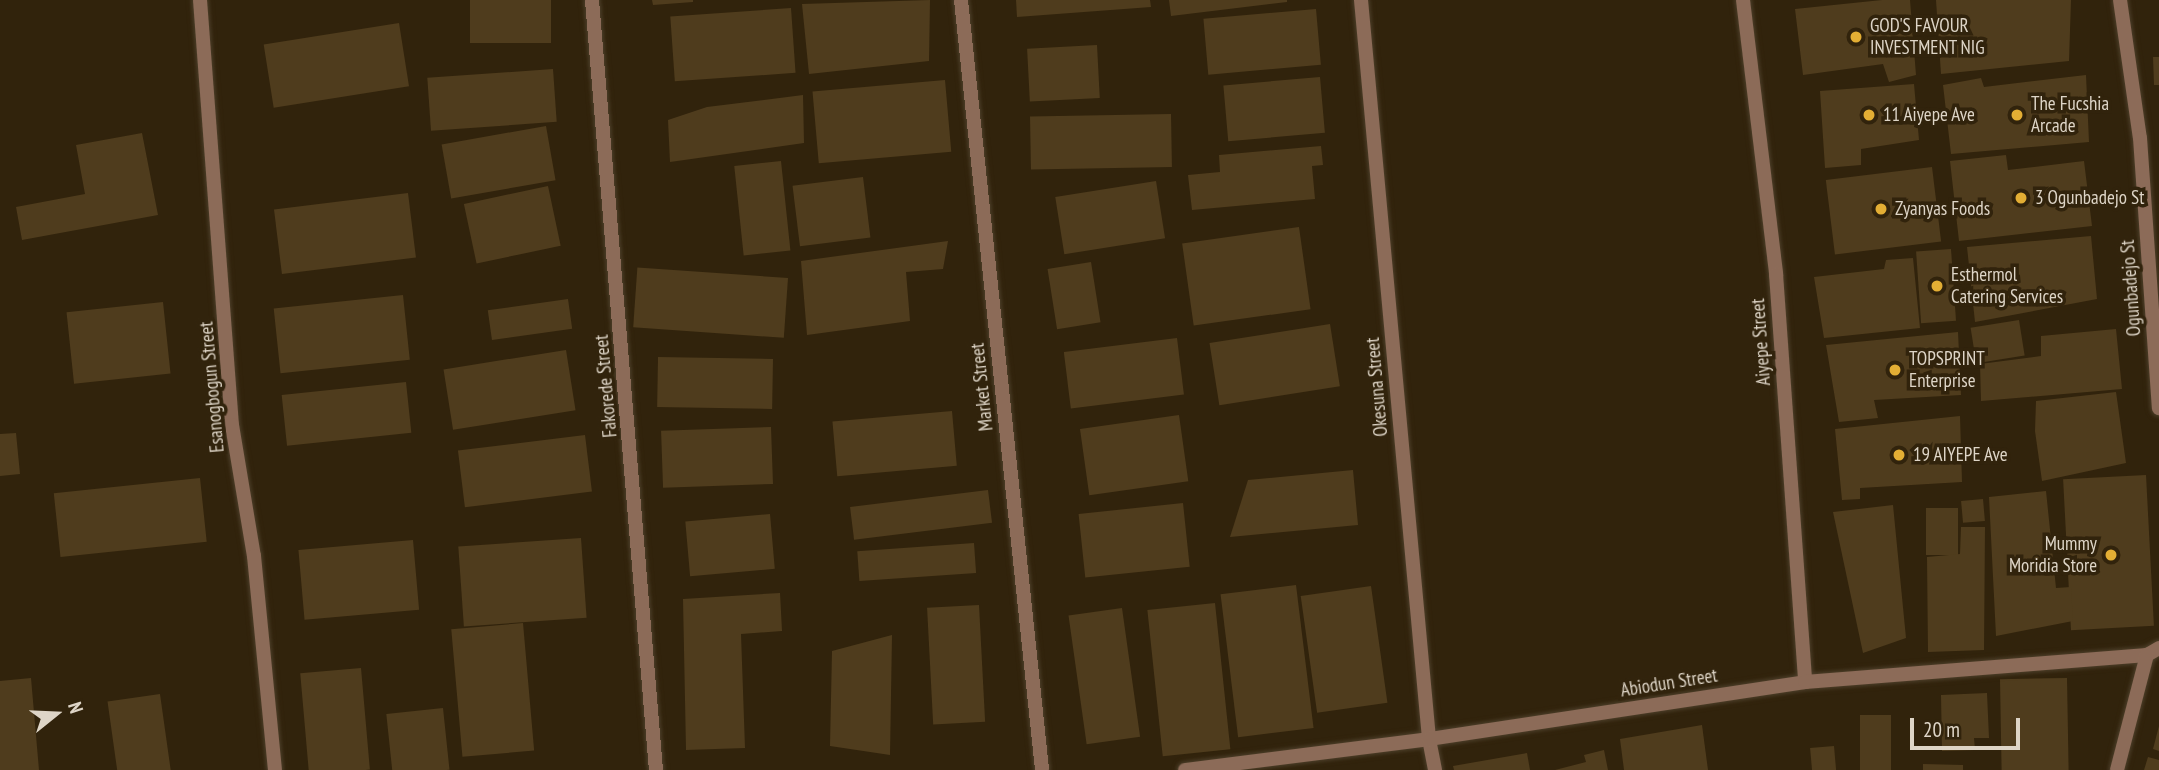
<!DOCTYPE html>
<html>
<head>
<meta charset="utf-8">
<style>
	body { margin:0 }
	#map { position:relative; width:2159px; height:770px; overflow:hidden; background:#31230c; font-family:"PT Sans Narrow",sans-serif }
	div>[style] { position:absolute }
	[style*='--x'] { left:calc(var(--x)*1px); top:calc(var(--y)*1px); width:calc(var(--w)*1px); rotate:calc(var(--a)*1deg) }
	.building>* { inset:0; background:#4f3c1d; transform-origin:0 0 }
	.roads { filter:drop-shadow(0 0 2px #4d3f2a) drop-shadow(0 0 2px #4d3f2a) }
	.street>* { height:14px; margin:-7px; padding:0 7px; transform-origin:7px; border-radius:7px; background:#8c6b58 }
	.dots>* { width:19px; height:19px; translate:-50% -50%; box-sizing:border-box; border:4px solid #31230c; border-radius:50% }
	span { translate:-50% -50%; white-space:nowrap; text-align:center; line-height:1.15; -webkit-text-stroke:7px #31230c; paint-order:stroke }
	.poi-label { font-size:19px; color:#ded5c7 }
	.left { translate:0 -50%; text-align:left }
	.right { translate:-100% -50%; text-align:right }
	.street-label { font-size:19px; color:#ded5c7 }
	.north { position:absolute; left:21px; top:679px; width:70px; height:70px; -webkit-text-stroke:5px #31230c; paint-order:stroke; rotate:72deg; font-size:19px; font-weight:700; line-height:28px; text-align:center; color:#ded5c7 }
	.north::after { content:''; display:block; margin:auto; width:24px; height:32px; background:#ded5c7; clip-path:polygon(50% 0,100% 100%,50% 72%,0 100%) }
	.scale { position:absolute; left:1910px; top:718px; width:110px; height:32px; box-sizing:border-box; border:4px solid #ded5c7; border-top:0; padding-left:9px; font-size:21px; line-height:24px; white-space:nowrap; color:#ded5c7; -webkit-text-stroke:5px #31230c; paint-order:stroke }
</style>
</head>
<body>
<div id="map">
	<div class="building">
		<div style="left:470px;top:0;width:81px;height:43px"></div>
		<div style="clip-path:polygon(652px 0,693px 0,693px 2px,653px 5px)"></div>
		<div style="clip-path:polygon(930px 0,929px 61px,809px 74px,802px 4px)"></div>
		<div style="clip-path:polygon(1016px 0,1150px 0,1151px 7px,1017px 17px)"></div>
		<div style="clip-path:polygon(1169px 0,1287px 0,1287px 2px,1171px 16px)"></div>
		<div style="clip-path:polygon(1882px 0,1910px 0,1916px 75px,1889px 82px,1883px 64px,1803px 75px,1795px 9px)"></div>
		<div style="clip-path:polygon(1936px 0,2071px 0,2069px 61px,1941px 74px)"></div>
		<div style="left:791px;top:8px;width:65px;height:121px;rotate:86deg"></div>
		<div style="left:1316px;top:9px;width:56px;height:113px;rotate:85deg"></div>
		<div style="left:399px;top:23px;width:64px;height:137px;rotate:81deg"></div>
		<div style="left:1097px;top:45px;width:53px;height:70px;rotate:87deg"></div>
		<div style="clip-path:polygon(2153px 57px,2159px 57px,2159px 85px,2154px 85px)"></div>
		<div style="left:553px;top:69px;width:53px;height:126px;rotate:86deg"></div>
		<div style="clip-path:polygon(2086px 75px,2089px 142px,1951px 154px,1943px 85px,1981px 78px,1984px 87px)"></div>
		<div style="left:1320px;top:77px;width:56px;height:97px;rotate:85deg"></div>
		<div style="left:945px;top:80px;width:72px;height:133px;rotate:85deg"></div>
		<div style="clip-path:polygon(1914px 84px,1919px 140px,1861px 149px,1861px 165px,1825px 168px,1820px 91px)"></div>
		<div style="clip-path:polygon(803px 95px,804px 143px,670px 162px,668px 120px,707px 107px)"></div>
		<div style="left:1171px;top:114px;width:53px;height:141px;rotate:89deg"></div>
		<div style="left:546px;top:126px;width:55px;height:106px;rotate:80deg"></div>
		<div style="clip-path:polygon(142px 133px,158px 215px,22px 240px,16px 207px,85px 194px,76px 145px)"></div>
		<div style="clip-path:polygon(1321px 146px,1323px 165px,1312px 166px,1315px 199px,1192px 210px,1188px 175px,1220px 172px,1219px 155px)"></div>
		<div style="clip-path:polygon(2006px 155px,2008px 170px,2084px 161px,2092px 226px,1959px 241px,1950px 161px)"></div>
		<div style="left:781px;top:161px;width:90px;height:47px;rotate:84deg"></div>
		<div style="left:1932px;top:167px;width:75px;height:107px;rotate:83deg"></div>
		<div style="left:863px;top:177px;width:61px;height:71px;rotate:83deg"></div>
		<div style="left:1156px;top:181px;width:58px;height:102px;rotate:81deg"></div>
		<div style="left:548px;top:186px;width:61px;height:86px;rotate:78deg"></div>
		<div style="left:408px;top:193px;width:65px;height:135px;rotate:83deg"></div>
		<div style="left:1299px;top:227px;width:83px;height:118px;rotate:82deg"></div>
		<div style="clip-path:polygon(2091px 236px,2097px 299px,1975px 322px,1967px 247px)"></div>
		<div style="clip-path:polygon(948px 241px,943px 269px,906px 272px,910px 321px,807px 335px,801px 261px)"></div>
		<div style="left:1951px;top:249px;width:72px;height:35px;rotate:86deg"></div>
		<div style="clip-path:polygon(1913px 258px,1920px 328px,1824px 338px,1814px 277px,1884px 269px,1886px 260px)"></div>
		<div style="left:1091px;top:262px;width:61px;height:44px;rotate:81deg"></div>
		<div style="left:788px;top:278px;width:60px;height:151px;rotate:94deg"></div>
		<div style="left:403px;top:295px;width:65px;height:130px;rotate:84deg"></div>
		<div style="left:568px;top:299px;width:30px;height:81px;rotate:82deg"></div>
		<div style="left:163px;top:302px;width:72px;height:97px;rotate:84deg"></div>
		<div style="left:2019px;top:320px;width:36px;height:49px;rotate:81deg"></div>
		<div style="left:1330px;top:324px;width:63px;height:122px;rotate:81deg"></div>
		<div style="clip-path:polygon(2116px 329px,2122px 389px,1981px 401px,1980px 364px,2041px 356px,2041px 336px)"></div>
		<div style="clip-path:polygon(1958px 332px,1961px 395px,1874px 400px,1878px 418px,1839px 422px,1826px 345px)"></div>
		<div style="left:1177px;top:338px;width:57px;height:114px;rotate:83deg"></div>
		<div style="left:566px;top:350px;width:61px;height:124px;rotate:81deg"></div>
		<div style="left:773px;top:359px;width:50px;height:115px;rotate:91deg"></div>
		<div style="left:406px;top:382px;width:51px;height:125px;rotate:84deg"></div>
		<div style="clip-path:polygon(2116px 392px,2126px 463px,2042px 481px,2035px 431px,2036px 401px)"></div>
		<div style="left:952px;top:411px;width:55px;height:120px;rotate:85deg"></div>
		<div style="left:1179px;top:415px;width:67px;height:100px;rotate:82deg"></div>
		<div style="clip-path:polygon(1960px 416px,1962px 482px,1860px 488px,1860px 499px,1842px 500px,1835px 429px)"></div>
		<div style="left:771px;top:427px;width:57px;height:110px;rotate:88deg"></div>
		<div style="clip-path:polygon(16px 433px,20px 474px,0 476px,0 434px)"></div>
		<div style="left:585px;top:435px;width:57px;height:128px;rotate:83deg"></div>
		<div style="clip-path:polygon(1353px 470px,1358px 525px,1230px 537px,1248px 480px)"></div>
		<div style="left:2146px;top:475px;width:151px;height:83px;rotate:87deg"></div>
		<div style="left:200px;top:478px;width:64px;height:147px;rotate:84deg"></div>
		<div style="left:988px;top:490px;width:33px;height:139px;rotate:83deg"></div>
		<div style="clip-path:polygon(2046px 491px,2056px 588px,2071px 587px,2073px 621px,1996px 636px,1989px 497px)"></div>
		<div style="left:1983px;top:499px;width:22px;height:22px;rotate:85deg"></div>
		<div style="left:1183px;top:503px;width:64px;height:105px;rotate:84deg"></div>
		<div style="clip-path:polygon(1893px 505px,1906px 638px,1863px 653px,1833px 512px)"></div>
		<div style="left:1926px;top:508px;width:32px;height:47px"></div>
		<div style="left:770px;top:514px;width:55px;height:85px;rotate:85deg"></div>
		<div style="clip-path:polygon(1961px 527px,1985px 527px,1984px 650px,1928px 652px,1927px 557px,1960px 554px)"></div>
		<div style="left:581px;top:538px;width:80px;height:123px;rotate:86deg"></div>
		<div style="left:413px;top:540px;width:70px;height:115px;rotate:85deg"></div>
		<div style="left:974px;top:543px;width:30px;height:117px;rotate:86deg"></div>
		<div style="left:1296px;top:585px;width:144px;height:76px;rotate:83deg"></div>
		<div style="left:1371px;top:586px;width:118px;height:71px;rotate:82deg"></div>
		<div style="clip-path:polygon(780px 593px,782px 631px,741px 634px,745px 748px,686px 750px,683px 599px)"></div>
		<div style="left:1215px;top:603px;width:147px;height:68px;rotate:84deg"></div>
		<div style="left:979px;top:605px;width:117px;height:52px;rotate:87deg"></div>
		<div style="left:1122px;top:608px;width:130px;height:54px;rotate:82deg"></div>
		<div style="left:523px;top:623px;width:128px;height:72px;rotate:85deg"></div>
		<div style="clip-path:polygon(892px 635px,890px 755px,830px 746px,832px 651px)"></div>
		<div style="left:361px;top:668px;width:102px;height:61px;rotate:85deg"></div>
		<div style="clip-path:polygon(31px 678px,39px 770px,0 770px,0 681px)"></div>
		<div style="left:2067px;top:678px;width:92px;height:67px;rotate:89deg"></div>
		<div style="clip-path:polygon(1987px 693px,1989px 738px,1974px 738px,1975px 750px,1942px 751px,1941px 695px)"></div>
		<div style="left:160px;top:694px;width:77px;height:53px;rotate:82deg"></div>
		<div style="left:443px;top:708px;width:62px;height:57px;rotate:84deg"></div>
		<div style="left:1860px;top:715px;width:31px;height:55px"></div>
		<div style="clip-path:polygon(1702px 725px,1708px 770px,1624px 770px,1620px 739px)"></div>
		<div style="clip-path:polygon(2159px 726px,2159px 751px,2153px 749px)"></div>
		<div style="left:1834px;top:746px;width:24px;height:24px;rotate:85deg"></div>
		<div style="clip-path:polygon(1604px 750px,1608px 770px,1555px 770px,1586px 762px,1584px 755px)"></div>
		<div style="clip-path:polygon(1527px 753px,1530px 770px,1454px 770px,1453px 766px)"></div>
		<div style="clip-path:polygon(2148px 757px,2159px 760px,2159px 770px,2144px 770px)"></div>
		<div style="clip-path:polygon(1923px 764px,1963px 765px,1963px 770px,1923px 770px)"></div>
	</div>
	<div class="roads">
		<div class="street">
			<div style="--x:200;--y:0;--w:426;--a:85.7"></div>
			<div style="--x:232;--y:425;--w:133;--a:80.5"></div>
			<div style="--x:254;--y:556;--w:215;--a:84.4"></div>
			<div style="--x:592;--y:0;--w:773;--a:85.25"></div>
			<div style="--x:961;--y:0;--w:774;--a:83.99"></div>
			<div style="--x:1361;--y:0;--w:742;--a:84.74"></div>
			<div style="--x:1429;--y:739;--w:32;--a:79"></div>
			<div style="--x:1743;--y:0;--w:276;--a:83.1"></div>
			<div style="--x:1776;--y:274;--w:409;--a:85.9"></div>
			<div style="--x:2120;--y:0;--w:139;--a:81.8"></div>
			<div style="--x:2140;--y:138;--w:271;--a:86"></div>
			<div style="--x:1185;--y:770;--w:246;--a:-7.2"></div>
			<div style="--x:1429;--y:739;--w:380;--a:-8.6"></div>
			<div style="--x:1805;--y:682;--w:343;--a:-4.5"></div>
			<div style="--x:2147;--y:655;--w:14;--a:-30"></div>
			<div style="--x:2117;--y:770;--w:119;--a:-75.4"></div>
		</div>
	</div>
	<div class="dots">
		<div style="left:1856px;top:37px;background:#e3ae34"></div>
		<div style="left:1869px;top:115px;background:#e3ae34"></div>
		<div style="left:2017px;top:115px;background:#e3ae34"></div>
		<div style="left:2021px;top:198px;background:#e3ae34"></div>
		<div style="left:1881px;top:209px;background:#e3ae34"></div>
		<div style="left:1937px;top:286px;background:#e3ae34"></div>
		<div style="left:1895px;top:370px;background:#e3ae34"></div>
		<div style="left:1899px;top:455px;background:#e3ae34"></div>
		<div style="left:2111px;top:555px;background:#e3ae34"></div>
	</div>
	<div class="poi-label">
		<span class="left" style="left:1870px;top:37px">GOD'S FAVOUR<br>INVESTMENT NIG</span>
		<span class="left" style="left:2031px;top:115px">The Fucshia<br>Arcade</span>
		<span class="left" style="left:1883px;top:115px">11 Aiyepe Ave</span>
		<span class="left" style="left:2035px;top:198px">3 Ogunbadejo St</span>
		<span class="left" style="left:1895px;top:209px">Zyanyas Foods</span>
		<span class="left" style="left:1951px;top:286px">Esthermol<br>Catering Services</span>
		<span class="left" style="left:1909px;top:370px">TOPSPRINT<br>Enterprise</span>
		<span class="left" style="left:1913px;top:455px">19 AIYEPE Ave</span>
		<span class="right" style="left:2097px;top:555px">Mummy<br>Moridia Store</span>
	</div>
	<div class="street-label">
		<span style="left:2131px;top:288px;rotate:-94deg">Ogunbadejo St</span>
		<span style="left:1761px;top:342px;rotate:-94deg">Aiyepe Street</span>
		<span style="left:606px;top:386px;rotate:-95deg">Fakorede Street</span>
		<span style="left:212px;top:387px;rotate:-95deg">Esanogbogun Street</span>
		<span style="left:982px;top:387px;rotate:-96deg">Market Street</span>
		<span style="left:1377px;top:387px;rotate:-95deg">Okesuna Street</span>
		<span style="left:1669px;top:683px;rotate:-9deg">Abiodun Street</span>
	</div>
	<div class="north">N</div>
	<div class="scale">20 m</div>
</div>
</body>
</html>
